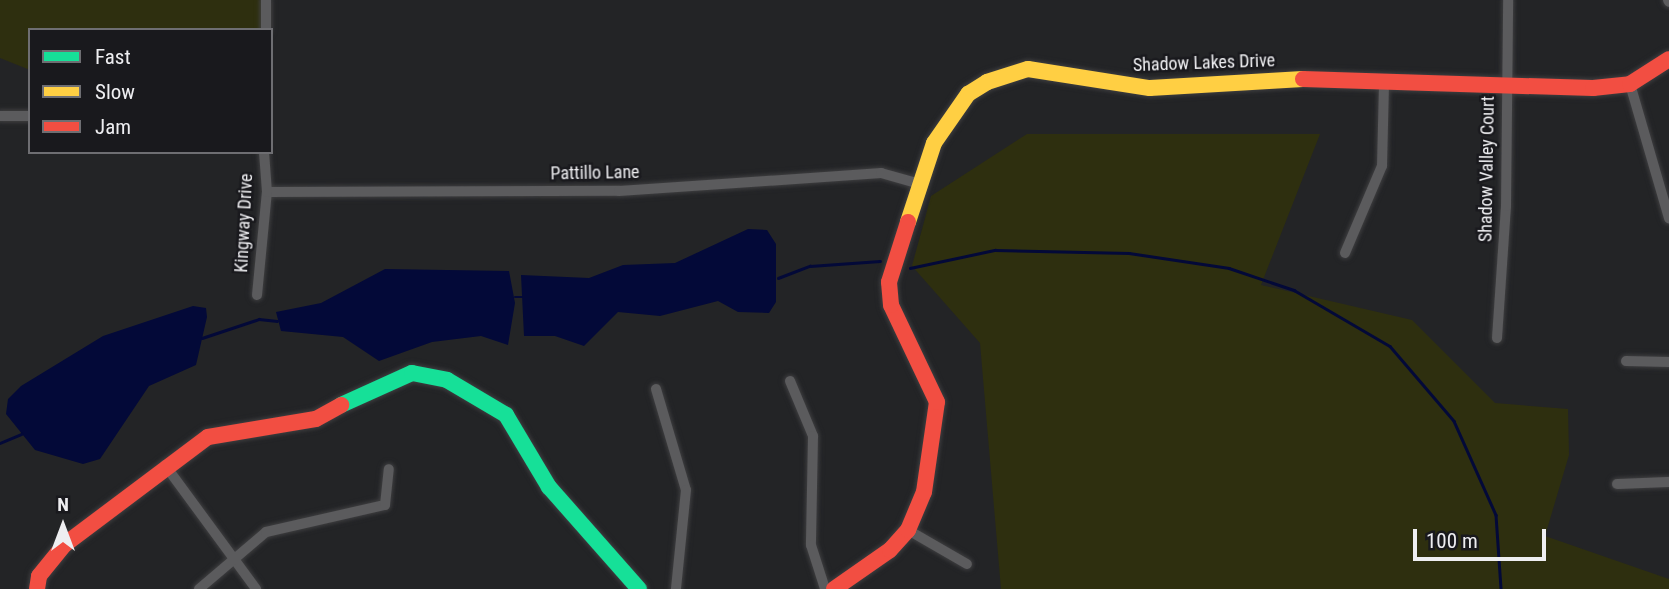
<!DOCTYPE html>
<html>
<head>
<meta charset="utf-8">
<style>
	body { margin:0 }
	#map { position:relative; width:1669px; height:589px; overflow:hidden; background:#232426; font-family:"Roboto Condensed",sans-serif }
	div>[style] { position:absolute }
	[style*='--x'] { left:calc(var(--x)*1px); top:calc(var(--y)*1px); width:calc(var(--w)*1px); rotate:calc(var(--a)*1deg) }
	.green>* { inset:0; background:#2e2f0f }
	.water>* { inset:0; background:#030938 }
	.stream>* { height:2.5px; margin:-1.25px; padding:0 1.25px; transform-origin:1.25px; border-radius:1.25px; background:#030938 }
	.roads { filter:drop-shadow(0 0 2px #3e3e40) drop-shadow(0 0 2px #3e3e40) }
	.street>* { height:10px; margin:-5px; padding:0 5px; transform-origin:5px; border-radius:5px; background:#5b5b5d }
	.fast>* { height:16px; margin:-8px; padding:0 8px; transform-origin:8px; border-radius:8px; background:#16e098 }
	.slow>* { height:16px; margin:-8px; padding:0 8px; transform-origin:8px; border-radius:8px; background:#ffcf43 }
	.jam>* { height:16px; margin:-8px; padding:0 8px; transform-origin:8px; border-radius:8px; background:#f24e42 }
	span { translate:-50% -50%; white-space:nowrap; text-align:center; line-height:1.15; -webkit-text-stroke:5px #19191d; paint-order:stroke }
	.street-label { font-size:18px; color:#eeeef1 }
	.legend { position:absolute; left:28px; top:28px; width:245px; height:126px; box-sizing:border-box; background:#19191d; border:2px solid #6e6e72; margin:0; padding:9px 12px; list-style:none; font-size:21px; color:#eeeef1 }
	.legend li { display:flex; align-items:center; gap:14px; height:35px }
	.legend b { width:35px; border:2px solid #6e6e72 }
	.north { position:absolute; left:28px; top:491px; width:70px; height:70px; -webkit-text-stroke:5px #19191d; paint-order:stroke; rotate:0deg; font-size:19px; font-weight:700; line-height:28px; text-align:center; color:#eeeef1 }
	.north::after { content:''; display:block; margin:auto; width:24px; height:32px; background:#eeeef1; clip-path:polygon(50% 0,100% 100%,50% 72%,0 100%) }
	.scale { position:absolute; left:1413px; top:529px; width:133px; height:32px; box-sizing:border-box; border:4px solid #eeeef1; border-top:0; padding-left:9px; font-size:21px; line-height:24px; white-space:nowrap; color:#eeeef1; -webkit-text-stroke:5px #19191d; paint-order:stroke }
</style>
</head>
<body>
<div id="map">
	<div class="green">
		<div style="clip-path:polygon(0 0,271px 0,269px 30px,30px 30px,30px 70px,0 58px)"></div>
		<div style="clip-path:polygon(1027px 134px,1320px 134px,1261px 285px,1412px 320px,1495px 403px,1568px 409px,1569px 455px,1545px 536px,1669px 579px,1669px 589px,1001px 589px,980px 343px,912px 266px,931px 196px)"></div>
	</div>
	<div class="water">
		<div style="clip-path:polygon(748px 229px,767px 230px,776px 244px,776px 302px,769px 313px,738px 312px,718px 301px,660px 316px,618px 312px,584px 346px,555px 336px,524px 336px,521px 275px,589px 278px,623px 265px,675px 263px)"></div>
		<div style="clip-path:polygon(385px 269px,509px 271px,515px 303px,508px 345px,481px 336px,432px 342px,379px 361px,343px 337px,281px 331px,276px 312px,321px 303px)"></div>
		<div style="clip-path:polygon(193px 306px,206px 308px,207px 317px,196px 365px,149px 386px,100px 459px,83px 464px,35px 450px,6px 414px,8px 399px,21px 386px,103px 336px)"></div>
	</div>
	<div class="stream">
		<div style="--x:910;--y:268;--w:87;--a:-12"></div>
		<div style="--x:995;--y:250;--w:134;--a:1.3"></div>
		<div style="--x:1129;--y:253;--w:101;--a:8.5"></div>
		<div style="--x:1229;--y:268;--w:69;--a:18.7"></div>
		<div style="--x:1294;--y:290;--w:111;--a:30.3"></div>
		<div style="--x:1390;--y:346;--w:99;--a:49.5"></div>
		<div style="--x:1454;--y:421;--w:103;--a:65.9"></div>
		<div style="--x:1496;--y:515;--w:74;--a:86.1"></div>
		<div style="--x:778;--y:278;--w:34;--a:-21"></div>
		<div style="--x:810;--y:266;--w:70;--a:-4.1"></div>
		<div style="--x:515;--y:297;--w:7;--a:0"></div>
		<div style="--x:202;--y:338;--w:60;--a:-18.4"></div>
		<div style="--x:259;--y:319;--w:18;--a:6"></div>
		<div style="--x:0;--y:443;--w:23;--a:-23"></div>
	</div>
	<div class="roads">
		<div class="street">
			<div style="--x:1668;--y:0;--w:2;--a:63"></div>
			<div style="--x:266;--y:30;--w:30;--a:-90"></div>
			<div style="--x:1630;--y:84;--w:140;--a:73.8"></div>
			<div style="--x:0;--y:116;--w:30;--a:0"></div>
			<div style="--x:267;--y:192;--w:352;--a:-0.2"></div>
			<div style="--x:619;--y:191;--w:263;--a:-3.9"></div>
			<div style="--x:881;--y:173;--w:41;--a:15.8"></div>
			<div style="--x:1345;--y:253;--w:95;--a:-67"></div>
			<div style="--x:1382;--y:166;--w:81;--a:-88.6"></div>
			<div style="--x:257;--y:295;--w:103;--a:-84.5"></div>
			<div style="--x:267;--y:192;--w:40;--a:-94.3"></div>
			<div style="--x:1497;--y:338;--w:132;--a:-86.1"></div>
			<div style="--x:1506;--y:206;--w:206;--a:-89.4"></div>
			<div style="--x:1626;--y:361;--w:43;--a:1.3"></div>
			<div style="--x:790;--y:381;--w:60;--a:67.3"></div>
			<div style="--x:813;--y:436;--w:109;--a:91.1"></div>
			<div style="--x:811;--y:545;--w:46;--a:72.3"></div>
			<div style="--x:656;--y:389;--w:105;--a:73.5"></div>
			<div style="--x:686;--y:490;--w:100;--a:95.8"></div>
			<div style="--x:165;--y:465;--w:154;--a:53.7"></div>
			<div style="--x:1617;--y:484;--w:52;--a:-2.2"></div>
			<div style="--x:908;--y:530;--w:68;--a:30"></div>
			<div style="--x:199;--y:589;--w:88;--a:-40.4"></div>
			<div style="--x:266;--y:532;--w:122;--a:-12.8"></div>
			<div style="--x:385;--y:505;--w:36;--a:-84"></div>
		</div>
		<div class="fast">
			<div style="--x:341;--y:405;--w:78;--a:-24.3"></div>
			<div style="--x:412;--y:373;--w:36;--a:11"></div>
			<div style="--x:447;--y:380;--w:69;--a:30.7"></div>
			<div style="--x:506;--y:415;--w:84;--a:59.2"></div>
			<div style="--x:549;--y:487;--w:136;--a:48.6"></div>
		</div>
		<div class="slow">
			<div style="--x:908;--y:222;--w:83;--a:-71.8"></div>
			<div style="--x:934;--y:143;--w:60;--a:-55.2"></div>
			<div style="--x:968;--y:94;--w:22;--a:-32"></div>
			<div style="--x:987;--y:82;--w:43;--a:-17.6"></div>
			<div style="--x:1028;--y:69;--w:123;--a:8.9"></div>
			<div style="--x:1150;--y:88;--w:153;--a:-3.4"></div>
		</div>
		<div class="jam">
			<div style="--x:1303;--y:79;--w:290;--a:1.8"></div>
			<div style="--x:1593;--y:88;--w:37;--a:-6"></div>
			<div style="--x:1630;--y:84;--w:46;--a:-32.7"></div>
			<div style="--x:37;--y:589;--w:13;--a:-81"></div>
			<div style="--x:39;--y:576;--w:40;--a:-51"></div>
			<div style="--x:64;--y:545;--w:180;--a:-36.9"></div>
			<div style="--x:208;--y:437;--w:109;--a:-9.5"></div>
			<div style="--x:316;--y:419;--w:29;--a:-29"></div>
			<div style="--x:834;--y:589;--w:68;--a:-34.9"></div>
			<div style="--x:890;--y:550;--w:27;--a:-48"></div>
			<div style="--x:908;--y:530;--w:41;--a:-67.2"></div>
			<div style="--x:924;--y:492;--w:91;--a:-81.8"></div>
			<div style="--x:937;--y:402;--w:107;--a:-115.4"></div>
			<div style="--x:891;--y:305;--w:23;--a:-95"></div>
			<div style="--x:889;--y:282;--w:63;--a:-72.4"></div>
		</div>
	</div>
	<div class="street-label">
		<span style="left:1204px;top:63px;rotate:-2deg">Shadow Lakes Drive</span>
		<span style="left:1487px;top:169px;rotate:-89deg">Shadow Valley Court</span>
		<span style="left:595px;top:173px;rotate:-1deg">Pattillo Lane</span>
		<span style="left:244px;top:223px;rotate:-87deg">Kingway Drive</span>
	</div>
	<ul class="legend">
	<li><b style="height:9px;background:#16e098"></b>Fast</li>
	<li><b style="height:9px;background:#ffcf43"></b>Slow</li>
	<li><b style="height:9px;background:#f24e42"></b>Jam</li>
	</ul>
	<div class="north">N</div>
	<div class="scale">100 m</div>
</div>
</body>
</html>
